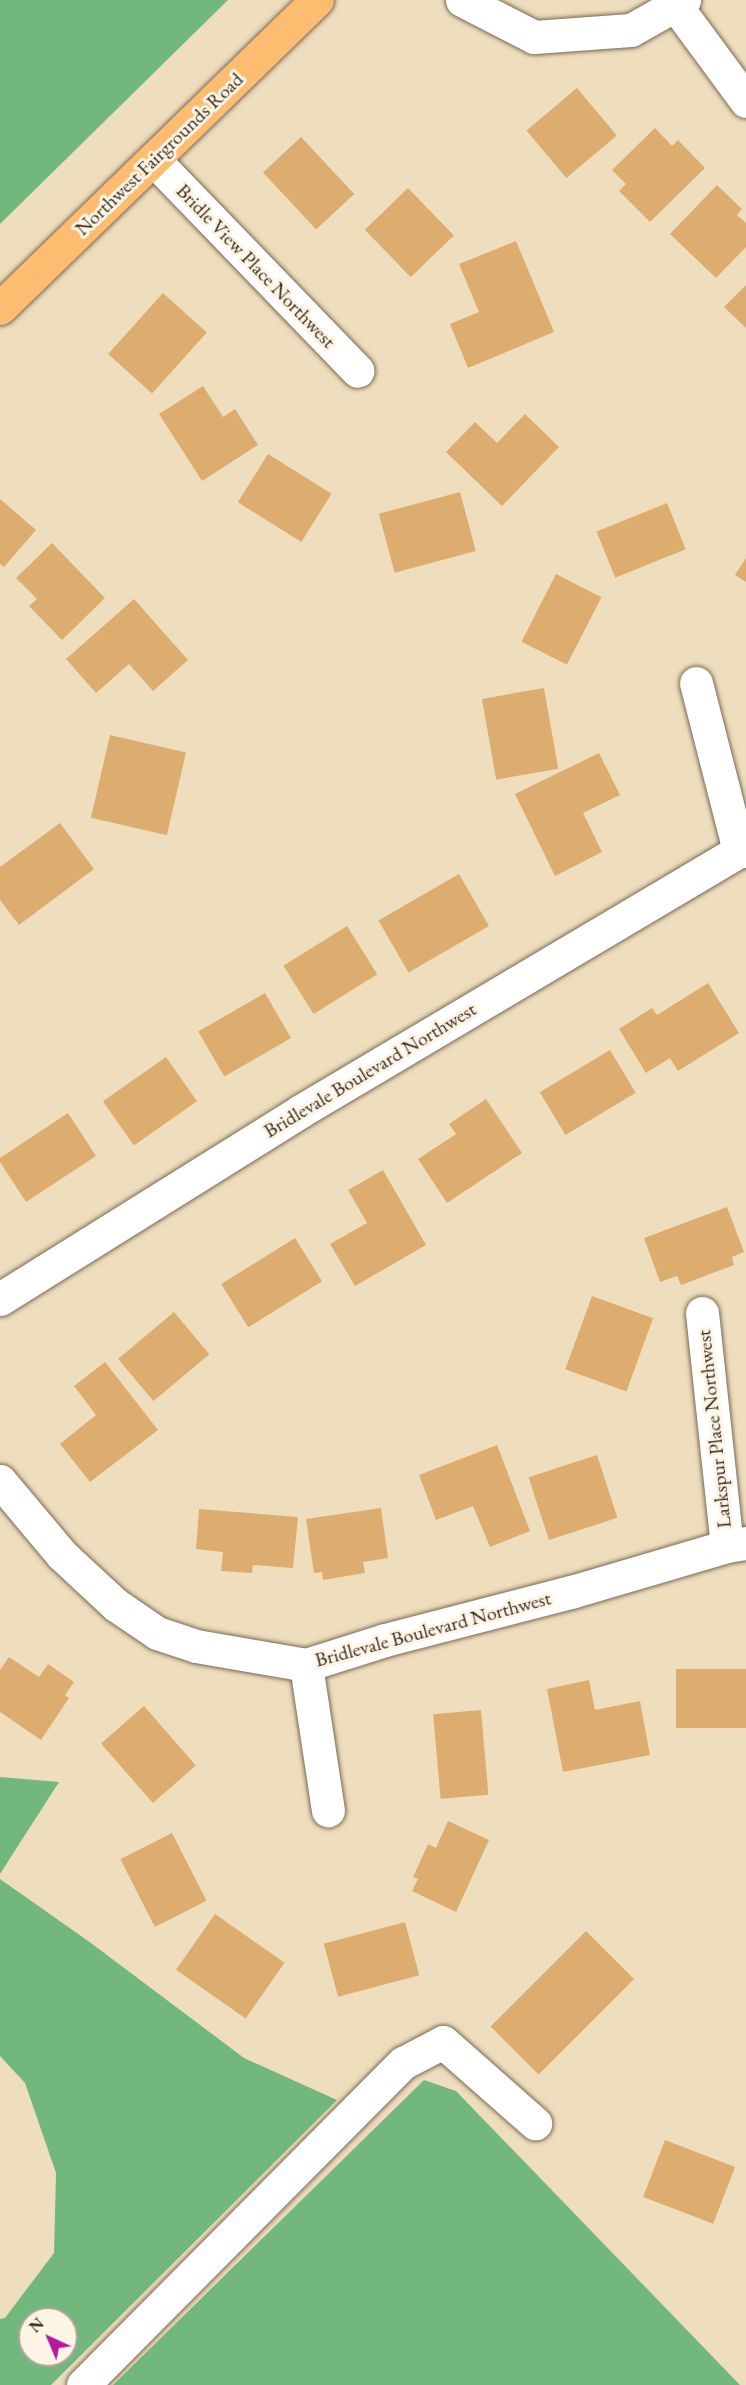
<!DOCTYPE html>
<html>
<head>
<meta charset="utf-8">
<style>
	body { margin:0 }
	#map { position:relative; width:746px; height:2385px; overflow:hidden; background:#efdebd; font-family:"EB Garamond",serif }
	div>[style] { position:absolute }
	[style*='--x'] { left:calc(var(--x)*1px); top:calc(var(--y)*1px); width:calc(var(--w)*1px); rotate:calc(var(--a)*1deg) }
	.forest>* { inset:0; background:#72b87e }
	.building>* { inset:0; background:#ddad6f; transform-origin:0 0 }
	.roads { filter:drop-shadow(0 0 2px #7a6956) drop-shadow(0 0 2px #7a6956) }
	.minor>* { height:33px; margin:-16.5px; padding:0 16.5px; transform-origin:16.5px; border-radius:16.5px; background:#fff }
	.major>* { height:33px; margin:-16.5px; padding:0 16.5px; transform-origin:16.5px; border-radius:16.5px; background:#fdbc6f }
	span { translate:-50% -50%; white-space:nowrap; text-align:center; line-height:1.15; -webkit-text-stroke:6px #fcf5e5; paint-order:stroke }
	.street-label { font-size:20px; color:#3b2a1e }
	.north { position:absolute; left:18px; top:2307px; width:60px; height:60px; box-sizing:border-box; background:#fcf5e5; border:2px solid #afa495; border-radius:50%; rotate:316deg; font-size:16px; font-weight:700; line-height:24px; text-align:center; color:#3b2a1e }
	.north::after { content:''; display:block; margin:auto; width:21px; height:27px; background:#b5179e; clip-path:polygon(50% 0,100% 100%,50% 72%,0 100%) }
</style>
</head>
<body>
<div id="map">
	<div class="forest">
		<div style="clip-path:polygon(0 0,228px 0,0 224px)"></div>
		<div style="clip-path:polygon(0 1777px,59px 1782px,0 1874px)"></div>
		<div style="clip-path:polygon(evenodd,0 1879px,91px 1943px,244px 2058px,337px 2100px,51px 2385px,0 2385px,0 2319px,5px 2318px,54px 2253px,56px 2173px,25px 2083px,0 2056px,0 1879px,30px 2319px,66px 2319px,66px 2355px,30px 2355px,30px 2319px)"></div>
		<div style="clip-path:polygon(424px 2080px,456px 2091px,740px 2385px,113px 2385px)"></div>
	</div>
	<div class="building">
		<div style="left:577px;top:88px;width:62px;height:66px;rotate:50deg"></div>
		<div style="clip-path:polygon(655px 128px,672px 146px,678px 140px,705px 168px,650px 222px,619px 191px,626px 184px,612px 170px)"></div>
		<div style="left:301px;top:137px;width:78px;height:52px;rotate:47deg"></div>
		<div style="clip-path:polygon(717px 185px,742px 209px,737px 215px,746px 223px,746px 247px,716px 278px,670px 234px)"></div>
		<div style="left:408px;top:188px;width:66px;height:60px;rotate:46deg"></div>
		<div style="clip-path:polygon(516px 241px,554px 332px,468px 368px,450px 324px,479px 312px,459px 264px)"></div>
		<div style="clip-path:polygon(746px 285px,746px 328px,724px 307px)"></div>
		<div style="left:163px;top:293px;width:59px;height:82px;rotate:42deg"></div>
		<div style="clip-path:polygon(203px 386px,223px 417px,235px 409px,258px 445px,202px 481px,159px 414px)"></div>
		<div style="clip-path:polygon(525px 414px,559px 447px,502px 506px,446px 452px,475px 422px,497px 443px)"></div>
		<div style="left:268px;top:454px;width:75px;height:57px;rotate:32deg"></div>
		<div style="left:460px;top:492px;width:61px;height:84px;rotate:75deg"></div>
		<div style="clip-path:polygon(0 499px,36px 530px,4px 567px,0 564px)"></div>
		<div style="left:667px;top:503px;width:50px;height:76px;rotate:68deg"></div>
		<div style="clip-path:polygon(52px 543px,105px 598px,62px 640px,29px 606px,37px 599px,16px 578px)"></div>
		<div style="clip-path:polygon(746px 558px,746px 582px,735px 575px)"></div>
		<div style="left:556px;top:574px;width:51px;height:76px;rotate:27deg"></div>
		<div style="clip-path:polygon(134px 599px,188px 660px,153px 691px,129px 664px,96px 693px,66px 659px)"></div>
		<div style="left:544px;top:688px;width:82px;height:63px;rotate:80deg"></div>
		<div style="left:110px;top:735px;width:78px;height:85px;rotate:13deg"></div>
		<div style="clip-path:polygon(599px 753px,620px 795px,583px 813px,602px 852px,555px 876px,515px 794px)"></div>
		<div style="clip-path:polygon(60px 823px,94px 869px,19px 925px,0 900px,0 867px)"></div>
		<div style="left:459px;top:874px;width:60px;height:93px;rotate:60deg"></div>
		<div style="left:347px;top:926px;width:57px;height:75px;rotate:58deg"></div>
		<div style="clip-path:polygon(708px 983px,739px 1033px,678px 1071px,670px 1058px,646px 1073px,619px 1029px,652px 1008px,657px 1015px)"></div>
		<div style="left:265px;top:993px;width:52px;height:77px;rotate:60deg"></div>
		<div style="left:610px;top:1050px;width:50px;height:82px;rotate:59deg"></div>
		<div style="left:166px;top:1057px;width:54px;height:77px;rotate:55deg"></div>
		<div style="clip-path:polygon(486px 1099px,522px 1153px,447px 1203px,418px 1159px,456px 1134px,449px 1124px)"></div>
		<div style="clip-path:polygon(68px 1113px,96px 1156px,26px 1202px,0 1162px,0 1158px)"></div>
		<div style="clip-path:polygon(383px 1170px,426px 1245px,355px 1286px,330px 1244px,367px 1223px,348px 1190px)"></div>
		<div style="clip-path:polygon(727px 1207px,744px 1252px,732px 1257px,734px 1265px,681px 1285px,677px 1276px,660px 1282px,644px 1238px)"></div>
		<div style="left:295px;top:1238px;width:51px;height:87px;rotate:58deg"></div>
		<div style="left:592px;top:1296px;width:65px;height:78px;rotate:20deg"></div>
		<div style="left:174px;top:1312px;width:55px;height:73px;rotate:50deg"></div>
		<div style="clip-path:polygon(105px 1362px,158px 1430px,90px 1482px,60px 1444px,96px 1415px,74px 1386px)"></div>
		<div style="clip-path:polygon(497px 1445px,530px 1531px,490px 1547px,473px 1506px,436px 1520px,419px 1475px)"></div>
		<div style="left:597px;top:1455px;width:66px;height:72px;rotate:72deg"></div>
		<div style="clip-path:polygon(381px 1508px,388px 1558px,363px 1562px,365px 1573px,323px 1580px,322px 1572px,314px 1573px,306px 1519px)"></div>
		<div style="clip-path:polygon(199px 1509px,298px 1517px,293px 1568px,253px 1565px,252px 1573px,221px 1571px,223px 1552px,196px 1549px)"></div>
		<div style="clip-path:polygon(9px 1657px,39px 1677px,48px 1664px,74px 1682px,65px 1695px,69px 1698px,41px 1740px,0 1712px,0 1670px)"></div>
		<div style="left:746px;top:1669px;width:59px;height:70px;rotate:90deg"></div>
		<div style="clip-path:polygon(589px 1680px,595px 1710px,640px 1701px,650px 1755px,563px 1772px,547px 1689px)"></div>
		<div style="left:144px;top:1706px;width:79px;height:57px;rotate:49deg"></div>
		<div style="left:481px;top:1710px;width:85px;height:48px;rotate:85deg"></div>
		<div style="clip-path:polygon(448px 1821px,489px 1840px,456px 1912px,412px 1891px,418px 1879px,413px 1877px,428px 1844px,436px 1848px)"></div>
		<div style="left:172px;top:1833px;width:76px;height:58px;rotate:63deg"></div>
		<div style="left:215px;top:1914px;width:85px;height:68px;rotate:35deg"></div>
		<div style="left:405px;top:1922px;width:55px;height:84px;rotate:75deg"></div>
		<div style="left:586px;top:1931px;width:68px;height:135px;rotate:45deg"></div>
		<div style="left:665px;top:2140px;width:75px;height:61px;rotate:21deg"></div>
	</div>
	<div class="roads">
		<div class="minor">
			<div style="--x:462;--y:0;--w:81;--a:27.2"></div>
			<div style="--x:534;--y:37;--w:97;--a:-4.1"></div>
			<div style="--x:631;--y:30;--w:61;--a:-29.5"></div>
			<div style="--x:676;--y:6;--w:118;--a:53.6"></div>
			<div style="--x:154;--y:160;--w:293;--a:46"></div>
			<div style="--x:696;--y:683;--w:173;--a:75.6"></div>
			<div style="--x:0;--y:1299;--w:353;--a:-32"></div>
			<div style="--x:299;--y:1112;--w:512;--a:-30.68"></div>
			<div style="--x:739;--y:851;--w:7;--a:0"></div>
			<div style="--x:702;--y:1313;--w:234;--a:83.9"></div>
			<div style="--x:0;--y:1481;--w:97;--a:50"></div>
			<div style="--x:62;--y:1555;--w:74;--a:42.8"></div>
			<div style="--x:116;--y:1605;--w:50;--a:34.3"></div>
			<div style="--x:157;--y:1633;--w:41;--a:18.4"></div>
			<div style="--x:196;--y:1646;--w:112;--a:9.8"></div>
			<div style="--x:306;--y:1665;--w:83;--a:-17.6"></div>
			<div style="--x:385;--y:1640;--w:192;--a:-14.5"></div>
			<div style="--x:571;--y:1592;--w:163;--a:-16.4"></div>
			<div style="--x:727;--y:1546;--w:19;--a:-9"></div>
			<div style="--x:306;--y:1665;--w:147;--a:81.4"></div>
			<div style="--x:83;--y:2385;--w:454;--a:-45.2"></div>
			<div style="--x:403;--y:2063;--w:45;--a:-27.7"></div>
			<div style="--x:443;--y:2042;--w:123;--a:41.4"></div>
		</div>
		<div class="major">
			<div style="--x:0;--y:308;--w:442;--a:-44.2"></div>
		</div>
	</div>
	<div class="street-label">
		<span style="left:159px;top:154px;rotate:-44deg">Northwest Fairgrounds Road</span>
		<span style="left:256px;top:266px;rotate:46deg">Bridle View Place Northwest</span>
		<span style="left:370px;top:1070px;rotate:-31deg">Bridlevale Boulevard Northwest</span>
		<span style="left:714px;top:1429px;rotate:-96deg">Larkspur Place Northwest</span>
		<span style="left:433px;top:1629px;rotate:-15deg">Bridlevale Boulevard Northwest</span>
	</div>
	<div class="north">N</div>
</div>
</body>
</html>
